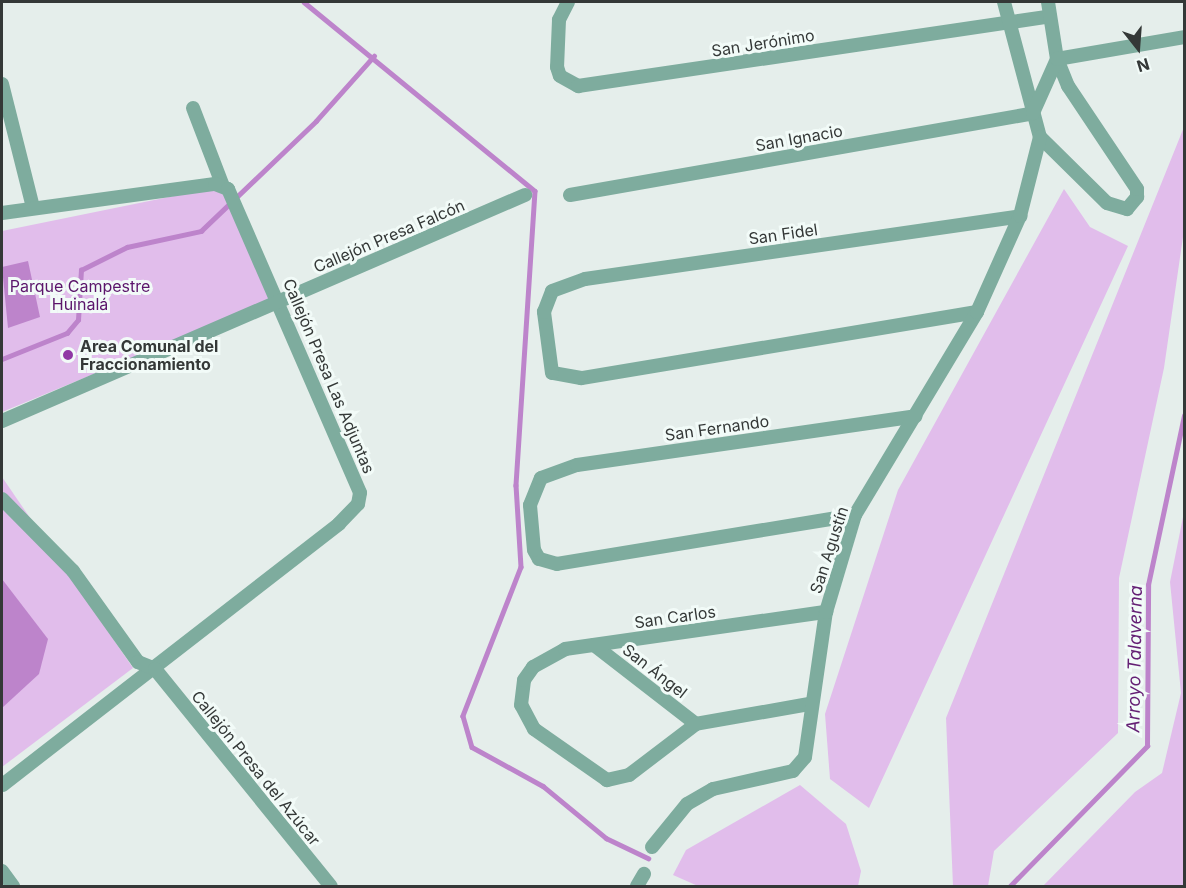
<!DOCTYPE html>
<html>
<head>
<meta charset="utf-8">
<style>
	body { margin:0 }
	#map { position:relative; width:1186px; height:888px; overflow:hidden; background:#e5eeeb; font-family:Inter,sans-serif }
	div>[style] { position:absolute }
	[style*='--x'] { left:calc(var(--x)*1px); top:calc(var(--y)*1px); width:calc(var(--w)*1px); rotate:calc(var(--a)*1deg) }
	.green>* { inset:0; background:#e1bdeb }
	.water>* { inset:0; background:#bd84cb }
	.stream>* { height:4.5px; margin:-2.25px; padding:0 2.25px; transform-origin:2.25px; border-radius:2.25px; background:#bd84cb }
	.minor>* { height:14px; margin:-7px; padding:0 7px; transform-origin:7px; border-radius:7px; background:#7eac9e }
	.dots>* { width:16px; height:16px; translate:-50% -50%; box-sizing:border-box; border:3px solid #f2fbf8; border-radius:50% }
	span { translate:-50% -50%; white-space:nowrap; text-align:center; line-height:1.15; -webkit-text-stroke:6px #f2fbf8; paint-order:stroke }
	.street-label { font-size:16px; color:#343837 }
	.park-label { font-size:16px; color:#5b156b }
	.poi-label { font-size:16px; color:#343837; font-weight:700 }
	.left { translate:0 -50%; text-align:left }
	.water-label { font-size:18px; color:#641f74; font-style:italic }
	.frame { position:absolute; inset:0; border:3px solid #343837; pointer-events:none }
	.north { position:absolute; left:1108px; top:18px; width:60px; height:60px; -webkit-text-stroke:4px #f2fbf8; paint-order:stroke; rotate:163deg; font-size:16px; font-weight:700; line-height:24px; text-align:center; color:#343837 }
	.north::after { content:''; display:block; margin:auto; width:21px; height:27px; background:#343837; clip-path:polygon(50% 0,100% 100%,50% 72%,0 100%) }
</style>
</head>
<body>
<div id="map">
	<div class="green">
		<div style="clip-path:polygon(1184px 127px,1184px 230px,1164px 368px,1119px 578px,1118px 733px,994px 851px,988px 886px,953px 886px,946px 718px)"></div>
		<div style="clip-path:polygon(213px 188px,227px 197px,277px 298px,2px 412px,2px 231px)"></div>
		<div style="clip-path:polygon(1064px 189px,1090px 227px,1128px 246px,869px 808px,830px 779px,825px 714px,898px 490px)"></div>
		<div style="clip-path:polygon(2px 477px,133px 668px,2px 767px)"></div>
		<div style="clip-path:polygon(1184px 512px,1184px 886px,1043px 886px,1135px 792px,1162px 773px,1181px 693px,1170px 582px)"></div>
		<div style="clip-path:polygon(800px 785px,846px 824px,861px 871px,858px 886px,698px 886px,673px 875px,686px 850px)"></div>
	</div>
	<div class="water">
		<div style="clip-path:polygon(28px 261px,40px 317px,8px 328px,2px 267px)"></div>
		<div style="clip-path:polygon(2px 579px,48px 639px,39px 674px,2px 708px)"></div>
	</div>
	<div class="stream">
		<div style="--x:304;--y:2;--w:298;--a:39.3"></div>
		<div style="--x:535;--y:191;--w:295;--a:93.7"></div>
		<div style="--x:516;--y:485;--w:82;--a:86.5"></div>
		<div style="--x:521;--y:567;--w:160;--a:111.3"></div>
		<div style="--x:463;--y:716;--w:32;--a:74"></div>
		<div style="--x:472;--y:747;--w:81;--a:28.8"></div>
		<div style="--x:543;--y:786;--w:82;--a:39.5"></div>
		<div style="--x:606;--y:838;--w:47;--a:25.5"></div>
		<div style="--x:2;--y:359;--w:70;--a:-21.8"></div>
		<div style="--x:67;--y:333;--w:17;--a:-50"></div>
		<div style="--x:78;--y:320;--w:50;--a:-86.6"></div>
		<div style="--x:81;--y:270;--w:51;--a:-26.6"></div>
		<div style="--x:127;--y:247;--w:76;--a:-12.2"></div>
		<div style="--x:201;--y:231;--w:159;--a:-43.7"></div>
		<div style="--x:316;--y:121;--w:87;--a:-48.3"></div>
		<div style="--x:1010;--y:886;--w:196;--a:-45.6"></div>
		<div style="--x:1147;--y:746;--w:161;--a:-89.6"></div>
		<div style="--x:1148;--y:585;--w:173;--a:-78"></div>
	</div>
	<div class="minor">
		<div style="--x:568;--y:2;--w:20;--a:117"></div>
		<div style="--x:559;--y:20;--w:47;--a:92.4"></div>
		<div style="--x:557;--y:67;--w:9;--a:72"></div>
		<div style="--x:560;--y:76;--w:21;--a:29"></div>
		<div style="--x:578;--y:86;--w:477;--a:-8.4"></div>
		<div style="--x:1004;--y:2;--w:140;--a:75.1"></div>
		<div style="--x:1040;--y:137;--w:94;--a:44.6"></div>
		<div style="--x:1107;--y:203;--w:21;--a:17"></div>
		<div style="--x:1127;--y:209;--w:16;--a:-50"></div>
		<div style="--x:1137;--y:197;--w:8;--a:-90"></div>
		<div style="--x:1137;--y:189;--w:124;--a:-123.8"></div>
		<div style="--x:1068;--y:86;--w:29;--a:-112"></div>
		<div style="--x:1057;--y:59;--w:58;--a:-99"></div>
		<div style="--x:2;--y:84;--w:127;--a:75.9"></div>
		<div style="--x:193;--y:108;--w:84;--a:69"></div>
		<div style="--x:570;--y:195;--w:470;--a:-10"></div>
		<div style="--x:1033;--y:113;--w:59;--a:-66"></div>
		<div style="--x:1057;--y:59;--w:129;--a:-9.8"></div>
		<div style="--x:2;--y:213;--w:215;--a:-7.8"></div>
		<div style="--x:215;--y:184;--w:14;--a:21"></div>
		<div style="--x:228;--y:189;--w:331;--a:66.5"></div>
		<div style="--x:360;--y:493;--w:11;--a:100"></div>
		<div style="--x:358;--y:504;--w:28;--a:134"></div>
		<div style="--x:339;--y:524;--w:426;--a:142.2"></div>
		<div style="--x:977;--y:312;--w:401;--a:170.5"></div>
		<div style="--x:581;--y:378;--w:29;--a:-170"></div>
		<div style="--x:552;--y:373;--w:62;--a:-97.5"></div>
		<div style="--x:544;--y:312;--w:22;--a:-69"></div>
		<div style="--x:552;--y:291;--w:35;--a:-20"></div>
		<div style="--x:585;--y:279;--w:440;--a:-8.2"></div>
		<div style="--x:2;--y:421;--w:570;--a:-23.37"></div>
		<div style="--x:2;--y:499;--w:101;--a:45.4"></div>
		<div style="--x:73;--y:571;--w:112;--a:54.5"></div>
		<div style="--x:138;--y:662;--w:18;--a:22"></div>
		<div style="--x:155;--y:669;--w:279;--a:51"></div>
		<div style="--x:855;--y:515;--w:302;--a:170.7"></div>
		<div style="--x:557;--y:564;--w:19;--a:-164"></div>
		<div style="--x:539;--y:559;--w:10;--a:-119"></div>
		<div style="--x:534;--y:550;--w:45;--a:-95.1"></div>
		<div style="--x:530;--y:505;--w:29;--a:-68"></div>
		<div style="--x:541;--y:478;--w:38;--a:-20"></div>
		<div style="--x:577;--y:465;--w:342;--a:-8.2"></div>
		<div style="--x:594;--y:645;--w:129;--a:37.8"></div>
		<div style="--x:809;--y:704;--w:115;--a:170"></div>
		<div style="--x:696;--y:724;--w:84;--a:142.7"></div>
		<div style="--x:629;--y:775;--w:23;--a:167"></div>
		<div style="--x:607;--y:780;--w:89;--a:-145.1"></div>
		<div style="--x:534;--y:729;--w:27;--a:-118"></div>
		<div style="--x:521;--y:705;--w:25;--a:-83"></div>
		<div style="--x:524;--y:680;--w:16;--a:-55"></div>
		<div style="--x:533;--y:667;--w:37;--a:-29"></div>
		<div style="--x:565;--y:649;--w:264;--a:-8.1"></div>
		<div style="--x:652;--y:847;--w:55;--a:-50.9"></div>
		<div style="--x:687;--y:804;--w:30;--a:-30"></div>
		<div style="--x:713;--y:789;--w:82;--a:-12.7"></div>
		<div style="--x:793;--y:771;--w:18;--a:-49"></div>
		<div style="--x:805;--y:757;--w:147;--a:-81.8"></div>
		<div style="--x:826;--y:612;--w:101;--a:-73.4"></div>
		<div style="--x:855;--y:515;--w:237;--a:-59"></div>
		<div style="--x:977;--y:312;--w:105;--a:-65.9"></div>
		<div style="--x:1020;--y:216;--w:81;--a:-75.8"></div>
		<div style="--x:2;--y:871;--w:19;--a:54"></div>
		<div style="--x:637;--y:886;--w:14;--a:-60"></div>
	</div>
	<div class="dots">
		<div style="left:68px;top:355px;background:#9039a5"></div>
	</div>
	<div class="street-label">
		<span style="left:763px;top:43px;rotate:-9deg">San Jerónimo</span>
		<span style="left:799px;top:138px;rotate:-10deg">San Ignacio</span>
		<span style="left:783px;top:234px;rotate:-8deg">San Fidel</span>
		<span style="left:389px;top:236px;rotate:-23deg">Callejón Presa Falcón</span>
		<span style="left:329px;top:376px;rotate:67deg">Callejón Presa Las Adjuntas</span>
		<span style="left:717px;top:428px;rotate:-8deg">San Fernando</span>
		<span style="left:829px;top:550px;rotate:-72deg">San Agustín</span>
		<span style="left:675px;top:617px;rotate:-8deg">San Carlos</span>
		<span style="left:655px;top:671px;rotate:38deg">San Ángel</span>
		<span style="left:256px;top:768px;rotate:51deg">Callejón Presa del Azúcar</span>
	</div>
	<div class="park-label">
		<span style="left:80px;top:295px">Parque Campestre<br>Huinalá</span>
	</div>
	<div class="poi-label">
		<span class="left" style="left:80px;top:355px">Area Comunal del<br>Fraccionamiento</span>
	</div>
	<div class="water-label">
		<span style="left:1135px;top:659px;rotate:-89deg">Arroyo Talaverna</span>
	</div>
	<div class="frame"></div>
	<div class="north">N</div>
</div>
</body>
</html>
